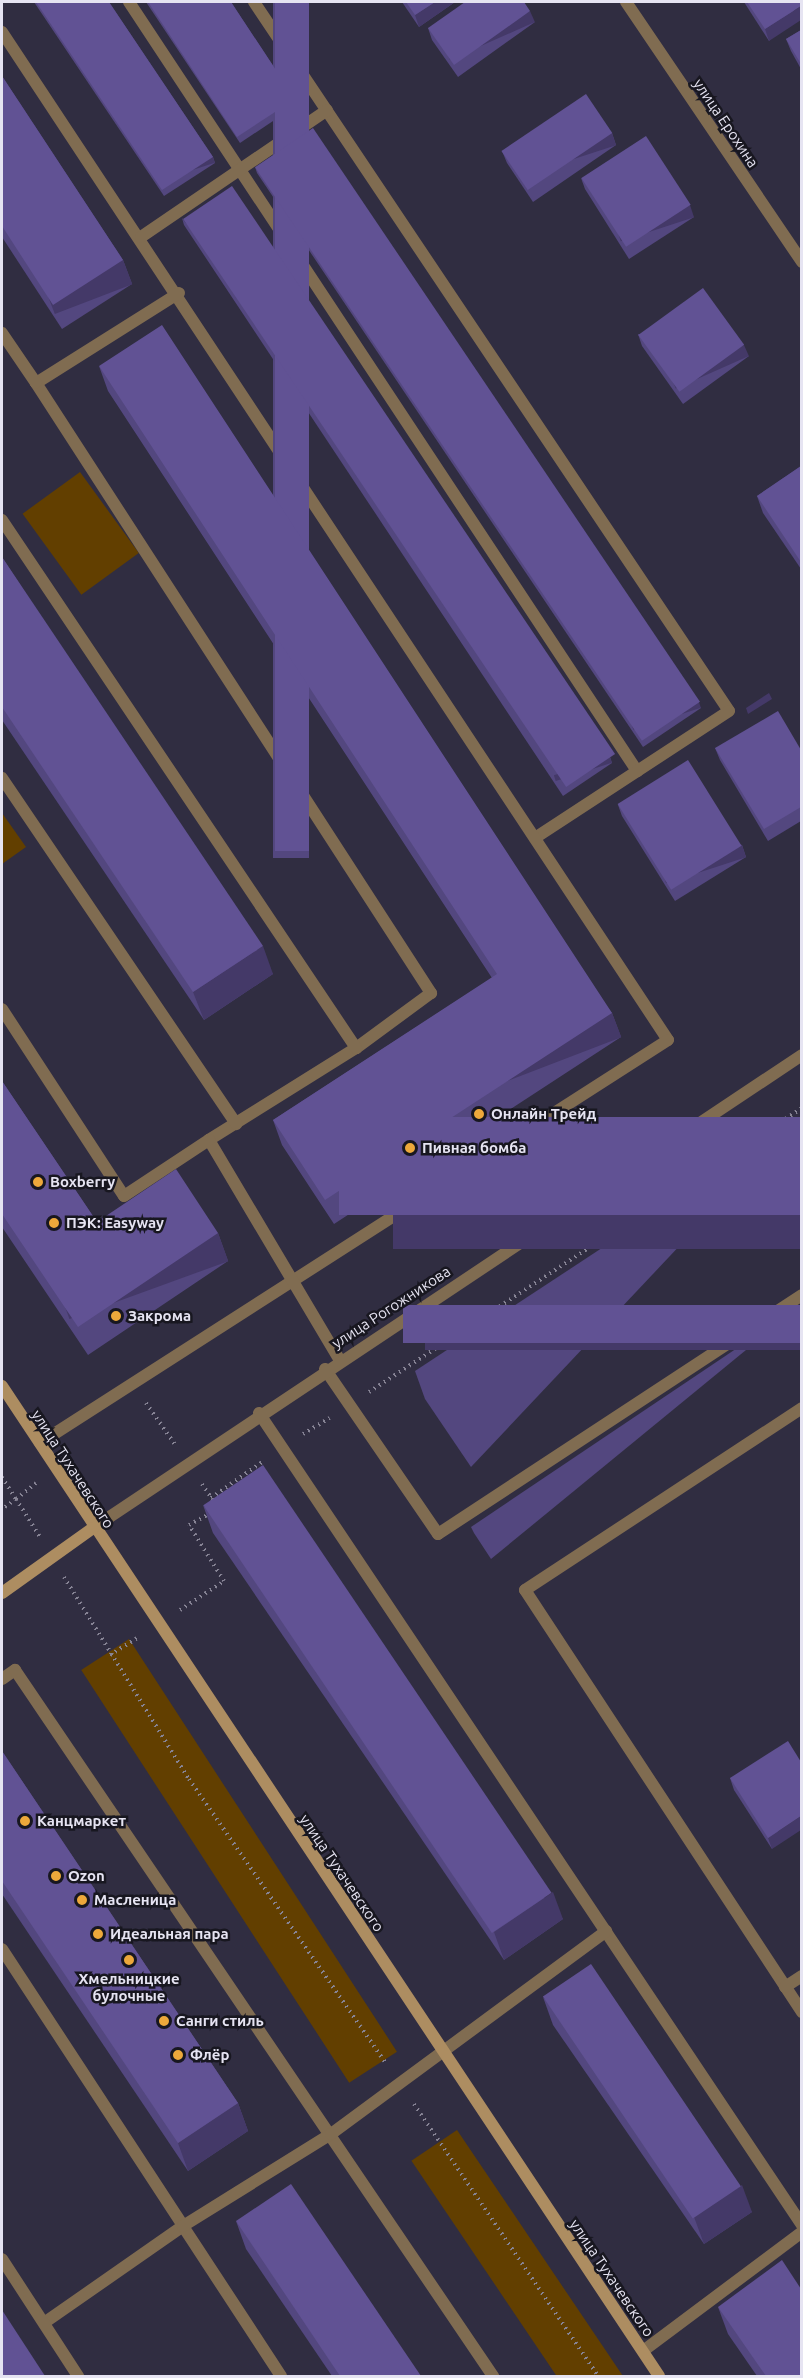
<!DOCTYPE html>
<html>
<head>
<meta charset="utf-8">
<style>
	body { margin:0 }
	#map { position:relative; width:803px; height:2378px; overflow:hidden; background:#302d41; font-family:Ubuntu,sans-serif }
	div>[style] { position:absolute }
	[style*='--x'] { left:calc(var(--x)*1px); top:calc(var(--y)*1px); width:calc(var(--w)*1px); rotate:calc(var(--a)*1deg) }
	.green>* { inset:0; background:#623f00; transform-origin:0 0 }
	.path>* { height:4px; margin-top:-2px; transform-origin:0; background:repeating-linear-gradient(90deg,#878495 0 1.5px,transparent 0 6px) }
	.lane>* { height:12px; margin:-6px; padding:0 6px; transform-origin:6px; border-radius:6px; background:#806c51 }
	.street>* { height:12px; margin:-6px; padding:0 6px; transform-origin:6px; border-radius:6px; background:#806c51 }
	.secondary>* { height:12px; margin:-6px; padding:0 6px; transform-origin:6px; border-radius:6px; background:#ad8d61 }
	.wall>* { inset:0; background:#53477f; transform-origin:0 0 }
	.shaded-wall>* { inset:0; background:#443968; transform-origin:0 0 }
	.building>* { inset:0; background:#615294; transform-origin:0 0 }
	.dots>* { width:16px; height:16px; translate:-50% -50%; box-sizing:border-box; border:3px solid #181720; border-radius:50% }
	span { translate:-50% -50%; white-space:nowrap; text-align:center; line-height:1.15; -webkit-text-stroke:5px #181720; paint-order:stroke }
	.street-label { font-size:15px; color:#e6e4f2 }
	.poi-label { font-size:15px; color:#e6e4f2; font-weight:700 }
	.left { translate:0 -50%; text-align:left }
	.frame { position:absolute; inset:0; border:3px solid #e6e4f2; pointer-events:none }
</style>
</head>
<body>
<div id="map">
	<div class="green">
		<div style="left:80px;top:472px;width:100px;height:71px;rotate:54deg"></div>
		<div style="clip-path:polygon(2px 813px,26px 847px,2px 864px)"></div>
		<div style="left:129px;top:1639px;width:492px;height:57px;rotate:57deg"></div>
		<div style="left:457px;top:2130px;width:297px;height:55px;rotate:56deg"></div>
	</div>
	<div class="path">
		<div style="--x:369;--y:1392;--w:518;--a:-33.26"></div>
		<div style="--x:146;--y:1403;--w:52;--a:55.1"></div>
		<div style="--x:303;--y:1434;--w:31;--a:-31"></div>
		<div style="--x:2;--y:1477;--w:26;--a:58"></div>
		<div style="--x:16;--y:1499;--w:17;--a:144"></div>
		<div style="--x:36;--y:1483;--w:26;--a:141"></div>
		<div style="--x:16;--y:1499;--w:45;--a:57.7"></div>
		<div style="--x:202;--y:1484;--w:23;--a:56"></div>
		<div style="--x:211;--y:1498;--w:62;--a:-35.2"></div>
		<div style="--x:64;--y:1577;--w:238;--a:58.3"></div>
		<div style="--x:189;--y:1779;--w:346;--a:55.3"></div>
		<div style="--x:180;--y:1610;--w:53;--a:-33.4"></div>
		<div style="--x:224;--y:1581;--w:66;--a:-122"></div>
		<div style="--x:189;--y:1525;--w:25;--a:-29"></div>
		<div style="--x:110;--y:1655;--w:34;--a:-32"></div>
		<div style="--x:414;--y:2104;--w:328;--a:55.9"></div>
	</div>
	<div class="lane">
		<div style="--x:129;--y:2;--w:922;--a:56.55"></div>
		<div style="--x:254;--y:2;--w:853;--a:56.18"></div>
		<div style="--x:729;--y:711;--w:232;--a:146.8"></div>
		<div style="--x:2;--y:32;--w:1208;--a:56.55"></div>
		<div style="--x:668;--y:1040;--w:746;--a:147.31"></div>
		<div style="--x:141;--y:237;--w:225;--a:-34.3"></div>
		<div style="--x:179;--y:293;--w:169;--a:147.8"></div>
		<div style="--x:36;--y:383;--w:727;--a:57.08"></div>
		<div style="--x:431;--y:993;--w:93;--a:143.7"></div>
		<div style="--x:356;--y:1048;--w:173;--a:148"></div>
		<div style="--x:209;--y:1140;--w:255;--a:59.3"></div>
		<div style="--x:2;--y:333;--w:60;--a:55.8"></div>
		<div style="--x:2;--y:520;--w:636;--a:56.16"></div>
		<div style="--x:2;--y:778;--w:418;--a:55.9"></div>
		<div style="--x:2;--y:1009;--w:223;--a:56.9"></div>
		<div style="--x:124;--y:1196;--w:102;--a:-33.4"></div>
		<div style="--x:325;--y:1369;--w:200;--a:55.6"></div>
		<div style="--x:438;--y:1534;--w:435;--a:-33.3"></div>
		<div style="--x:259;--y:1413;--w:977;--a:56.23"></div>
		<div style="--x:525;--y:1590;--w:505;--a:56.72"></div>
		<div style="--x:2;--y:1679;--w:16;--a:-35"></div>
		<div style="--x:15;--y:1670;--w:853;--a:55.9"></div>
		<div style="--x:2;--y:1949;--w:331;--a:56.8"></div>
		<div style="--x:183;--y:2226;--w:169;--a:145.1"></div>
		<div style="--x:2;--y:2259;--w:140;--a:57"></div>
		<div style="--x:643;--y:2351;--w:199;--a:-36.8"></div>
		<div style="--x:281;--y:2376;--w:179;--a:-123.2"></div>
		<div style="--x:183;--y:2226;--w:174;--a:-31.9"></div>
		<div style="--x:331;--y:2134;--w:342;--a:-36.4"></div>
	</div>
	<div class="street">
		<div style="--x:626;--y:2;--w:314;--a:55.9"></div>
		<div style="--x:93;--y:1528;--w:852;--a:-33.71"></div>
		<div style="--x:525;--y:1590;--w:331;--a:-33.3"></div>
		<div style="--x:785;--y:1987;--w:20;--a:-33"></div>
	</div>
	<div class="secondary">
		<div style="--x:2;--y:1386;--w:1188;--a:56.43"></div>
		<div style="--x:2;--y:1593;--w:112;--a:-35.5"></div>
	</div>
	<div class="wall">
		<div style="clip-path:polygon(34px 2px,109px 2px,213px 157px,215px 163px,164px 196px)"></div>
		<div style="clip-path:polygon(146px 2px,231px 2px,295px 99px,297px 105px,240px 143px)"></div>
		<div style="left:273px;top:2px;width:36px;height:856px"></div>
		<div style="clip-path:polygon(402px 2px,455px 2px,419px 27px)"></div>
		<div style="clip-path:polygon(744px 2px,801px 2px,769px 41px)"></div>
		<div style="clip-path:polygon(535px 22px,458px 77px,432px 40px,428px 28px)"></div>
		<div style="clip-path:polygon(801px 30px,801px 69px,791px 51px,786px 39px)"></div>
		<div style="clip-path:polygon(2px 76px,123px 260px,132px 284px,62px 329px,2px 237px)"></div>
		<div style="clip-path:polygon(612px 133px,616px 145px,533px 202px,507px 163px,502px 151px)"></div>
		<div style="clip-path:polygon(255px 167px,701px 708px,643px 747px,257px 173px)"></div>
		<div style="clip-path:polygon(581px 178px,694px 217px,629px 259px,585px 189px)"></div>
		<div style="clip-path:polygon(182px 218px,610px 757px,612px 763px,563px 796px,184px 225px)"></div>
		<div style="clip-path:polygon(638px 334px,749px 356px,683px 404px,642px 346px)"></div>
		<div style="clip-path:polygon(99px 366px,612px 1013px,621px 1037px,334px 1224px,282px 1145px,273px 1120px,492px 978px,108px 391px)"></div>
		<div style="clip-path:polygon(801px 466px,801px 569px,763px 513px,757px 496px)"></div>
		<div style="clip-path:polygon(2px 557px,273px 974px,204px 1020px,2px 720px)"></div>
		<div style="clip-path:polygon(715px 748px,801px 750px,801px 821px,768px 841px,720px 760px)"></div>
		<div style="clip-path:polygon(618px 805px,742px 845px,746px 857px,675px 901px,622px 816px)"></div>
		<div style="clip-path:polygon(2px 1081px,97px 1222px,218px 1233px,228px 1261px,88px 1355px,2px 1227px)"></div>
		<div style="clip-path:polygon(801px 1117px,471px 1467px,425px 1399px,415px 1371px)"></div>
		<div style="clip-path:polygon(801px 1305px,491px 1559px,474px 1533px,471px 1527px)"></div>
		<div style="clip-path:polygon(203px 1505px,563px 1919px,504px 1960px,213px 1533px)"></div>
		<div style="clip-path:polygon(2px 1751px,238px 2103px,248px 2131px,188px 2171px,2px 1894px)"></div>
		<div style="clip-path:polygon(801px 1762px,772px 1849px,734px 1790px,730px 1778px)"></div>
		<div style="clip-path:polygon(543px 1997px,752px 2212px,704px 2244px,553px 2025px)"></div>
		<div style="clip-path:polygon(236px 2221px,421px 2376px,332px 2376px,246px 2249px)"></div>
		<div style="clip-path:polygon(718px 2307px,801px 2376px,757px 2376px,728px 2334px)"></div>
	</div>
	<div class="shaded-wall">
		<div style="clip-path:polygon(435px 2px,455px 2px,419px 27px,415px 15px)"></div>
		<div style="clip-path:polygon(801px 6px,801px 20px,769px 41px,765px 29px)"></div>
		<div style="left:530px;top:11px;width:12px;height:93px;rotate:66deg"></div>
		<div style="left:295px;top:99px;width:6px;height:69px;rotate:72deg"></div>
		<div style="left:612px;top:133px;width:13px;height:101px;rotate:72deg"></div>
		<div style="left:213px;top:157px;width:6px;height:61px;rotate:72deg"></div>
		<div style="left:690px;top:205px;width:13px;height:77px;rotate:72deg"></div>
		<div style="left:123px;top:260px;width:26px;height:83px;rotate:69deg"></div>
		<div style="left:744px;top:345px;width:12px;height:80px;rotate:66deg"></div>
		<div style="clip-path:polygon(769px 693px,772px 699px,748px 714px,746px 708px)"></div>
		<div style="left:699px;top:702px;width:6px;height:71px;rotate:72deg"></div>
		<div style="left:610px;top:757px;width:6px;height:59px;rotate:72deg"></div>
		<div style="left:742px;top:845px;width:13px;height:84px;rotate:72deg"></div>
		<div style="clip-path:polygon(263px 946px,273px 974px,204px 1020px,193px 992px)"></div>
		<div style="left:612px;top:1013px;width:26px;height:343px;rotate:69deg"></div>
		<div style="left:801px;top:1215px;width:34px;height:408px;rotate:90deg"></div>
		<div style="left:218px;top:1233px;width:30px;height:169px;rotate:70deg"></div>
		<div style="left:801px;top:1343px;width:7px;height:376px;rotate:90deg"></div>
		<div style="clip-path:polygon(801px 1816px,801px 1830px,772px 1849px,768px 1838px)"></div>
		<div style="clip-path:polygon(553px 1892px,563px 1919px,504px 1960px,494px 1932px)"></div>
		<div style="clip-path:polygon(238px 2103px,248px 2131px,188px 2171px,178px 2143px)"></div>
		<div style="clip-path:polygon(742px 2185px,752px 2212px,704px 2244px,694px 2217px)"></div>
	</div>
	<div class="building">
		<div style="clip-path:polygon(36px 2px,109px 2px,213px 157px,162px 190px)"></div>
		<div style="clip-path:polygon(148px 2px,231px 2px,295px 99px,237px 137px)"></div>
		<div style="left:275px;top:2px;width:34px;height:849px"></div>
		<div style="clip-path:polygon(406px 2px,435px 2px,415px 15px)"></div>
		<div style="clip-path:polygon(465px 2px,524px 2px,530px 11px,454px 65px,428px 28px)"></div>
		<div style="clip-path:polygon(747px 2px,801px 2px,801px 6px,765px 29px)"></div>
		<div style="clip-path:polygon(801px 30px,801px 64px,786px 39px)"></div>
		<div style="clip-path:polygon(2px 76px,123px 260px,53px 305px,2px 226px)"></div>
		<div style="left:586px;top:94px;width:47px;height:102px;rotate:56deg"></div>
		<div style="left:313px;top:128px;width:692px;height:70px;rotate:56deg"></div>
		<div style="left:646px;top:136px;width:82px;height:77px;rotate:57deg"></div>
		<div style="left:232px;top:186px;width:685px;height:59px;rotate:56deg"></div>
		<div style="left:703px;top:288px;width:70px;height:80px;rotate:54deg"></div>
		<div style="clip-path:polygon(162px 325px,612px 1013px,325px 1200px,273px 1120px,497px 974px,99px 366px)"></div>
		<div style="clip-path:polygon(801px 466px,801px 562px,757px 496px)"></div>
		<div style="clip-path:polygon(2px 557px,263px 946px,193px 992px,2px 707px)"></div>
		<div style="clip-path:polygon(778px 711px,801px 750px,801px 807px,764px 829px,715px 748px)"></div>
		<div style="left:688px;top:760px;width:101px;height:83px;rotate:58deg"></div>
		<div style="clip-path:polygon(2px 1081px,97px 1222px,176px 1169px,218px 1233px,78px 1327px,2px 1214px)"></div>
		<div style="left:801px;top:1117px;width:98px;height:462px;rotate:90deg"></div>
		<div style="left:801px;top:1305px;width:38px;height:398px;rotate:90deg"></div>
		<div style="left:263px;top:1465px;width:516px;height:72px;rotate:56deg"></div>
		<div style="clip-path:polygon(788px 1741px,801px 1762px,801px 1816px,768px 1838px,730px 1778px)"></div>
		<div style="clip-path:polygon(2px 1751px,238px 2103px,178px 2143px,2px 1881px)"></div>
		<div style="left:591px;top:1964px;width:268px;height:58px;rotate:56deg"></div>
		<div style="clip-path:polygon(291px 2184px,421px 2376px,340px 2376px,236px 2221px)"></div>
		<div style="clip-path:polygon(782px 2260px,801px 2289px,801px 2376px,766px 2376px,718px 2307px)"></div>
		<div style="clip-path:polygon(2px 2310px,45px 2376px,2px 2376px)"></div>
	</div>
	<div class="dots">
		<div style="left:479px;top:1114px;background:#eda83b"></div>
		<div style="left:410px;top:1148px;background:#eda83b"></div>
		<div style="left:38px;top:1182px;background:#eda83b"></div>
		<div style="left:54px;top:1223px;background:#eda83b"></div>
		<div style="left:116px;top:1316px;background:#eda83b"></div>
		<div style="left:25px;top:1821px;background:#eda83b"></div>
		<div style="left:56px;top:1876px;background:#eda83b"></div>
		<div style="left:82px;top:1900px;background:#eda83b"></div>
		<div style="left:98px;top:1934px;background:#eda83b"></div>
		<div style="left:129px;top:1960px;background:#eda83b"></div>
		<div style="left:164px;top:2021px;background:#eda83b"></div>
		<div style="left:178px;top:2055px;background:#eda83b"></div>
	</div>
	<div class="street-label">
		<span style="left:726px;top:123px;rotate:56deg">улица Ерохина</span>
		<span style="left:391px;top:1307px;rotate:-33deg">улица Рогожникова</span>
		<span style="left:73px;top:1469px;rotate:57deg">улица Тухачевского</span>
		<span style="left:342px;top:1873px;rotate:56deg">улица Тухачевского</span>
		<span style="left:612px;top:2278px;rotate:56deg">улица Тухачевского</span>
	</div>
	<div class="poi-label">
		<span class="left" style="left:491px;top:1114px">Онлайн Трейд</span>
		<span class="left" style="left:422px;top:1148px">Пивная бомба</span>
		<span class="left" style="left:50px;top:1182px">Boxberry</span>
		<span class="left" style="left:66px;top:1223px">ПЭК: Easyway</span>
		<span class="left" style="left:128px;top:1316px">Закрома</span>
		<span class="left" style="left:37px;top:1821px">Канцмаркет</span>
		<span class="left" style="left:68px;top:1876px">Ozon</span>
		<span class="left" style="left:94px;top:1900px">Масленица</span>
		<span class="left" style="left:110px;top:1934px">Идеальная пара</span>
		<span style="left:129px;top:1987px">Хмельницкие<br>булочные</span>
		<span class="left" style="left:176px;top:2021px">Санги стиль</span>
		<span class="left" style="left:190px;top:2055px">Флёр</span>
	</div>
	<div class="frame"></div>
</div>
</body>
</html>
